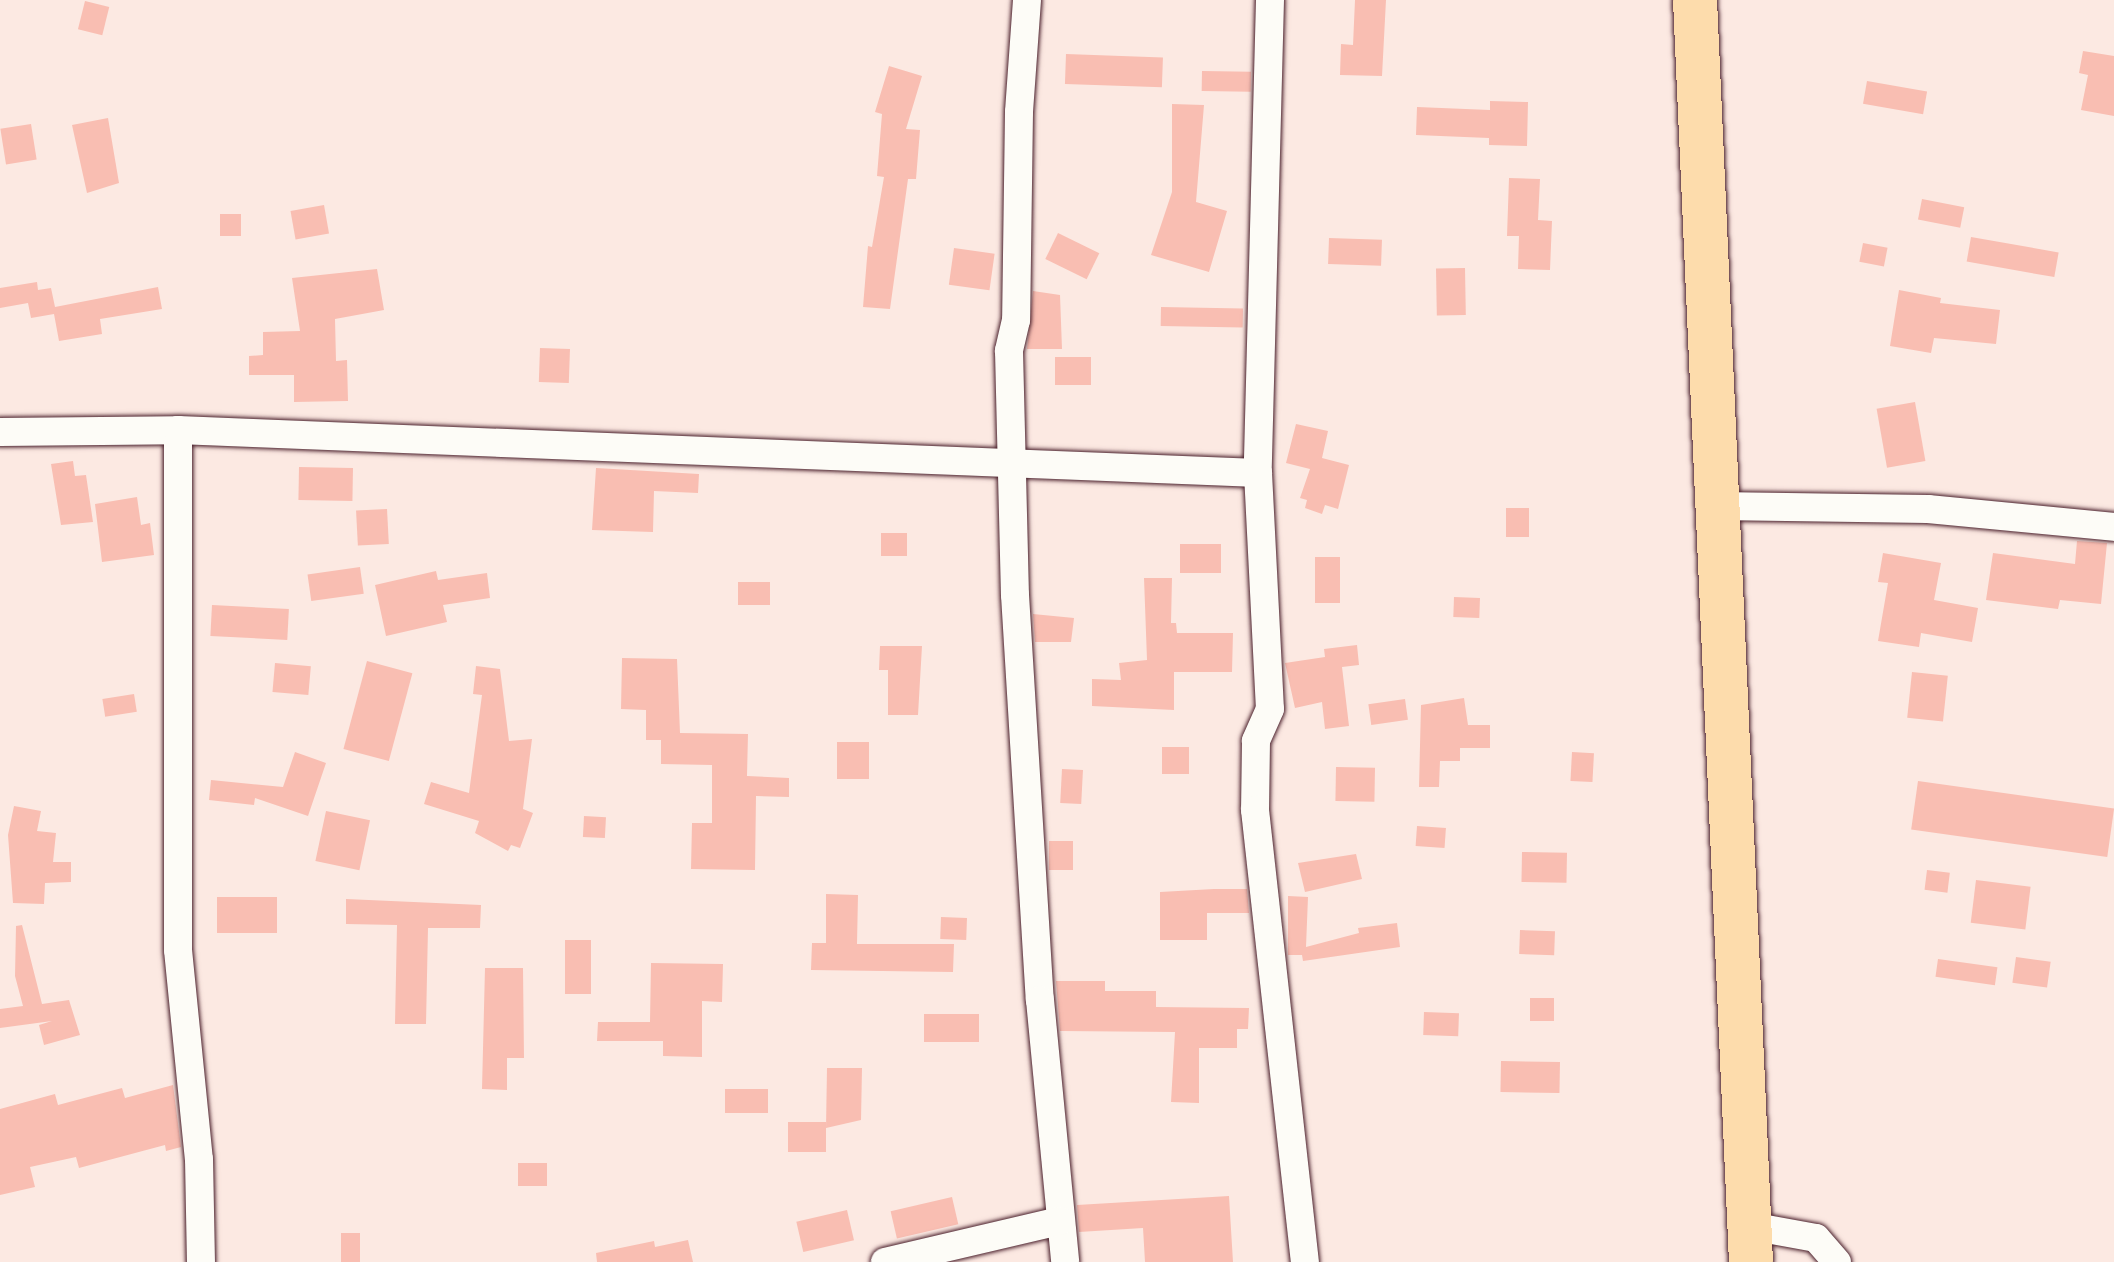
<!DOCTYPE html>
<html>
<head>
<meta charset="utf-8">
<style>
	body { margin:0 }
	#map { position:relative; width:2114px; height:1262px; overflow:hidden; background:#fce9e2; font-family:"Indie Flower",sans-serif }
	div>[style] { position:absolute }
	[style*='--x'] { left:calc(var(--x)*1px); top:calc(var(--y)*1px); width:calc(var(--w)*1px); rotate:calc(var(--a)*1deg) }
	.building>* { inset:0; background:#f9beb2; transform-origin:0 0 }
	.roads { filter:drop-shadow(0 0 2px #4a1f2b) drop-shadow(0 0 2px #4a1f2b) }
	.street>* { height:28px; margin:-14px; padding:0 14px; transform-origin:14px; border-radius:14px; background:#fdfcf7 }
	.highway>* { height:44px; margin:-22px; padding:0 22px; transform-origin:22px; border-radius:22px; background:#fddcac }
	span { translate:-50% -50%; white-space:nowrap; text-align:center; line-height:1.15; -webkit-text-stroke:6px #fdfcf7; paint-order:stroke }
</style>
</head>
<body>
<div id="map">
	<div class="building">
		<div style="clip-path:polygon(1355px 0,1386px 0,1382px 76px,1340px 75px,1341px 44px,1353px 45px)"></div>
		<div style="left:85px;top:1px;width:25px;height:29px;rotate:14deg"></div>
		<div style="clip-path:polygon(2083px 51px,2114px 56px,2114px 116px,2081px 110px,2088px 75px,2079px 73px)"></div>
		<div style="left:1066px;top:54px;width:97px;height:30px;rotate:2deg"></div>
		<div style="clip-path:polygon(889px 66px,922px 76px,906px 129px,920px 130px,916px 179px,908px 179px,890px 309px,863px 307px,868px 246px,872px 247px,884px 177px,877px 176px,882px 114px,875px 112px)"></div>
		<div style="left:1202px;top:71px;width:49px;height:20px;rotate:1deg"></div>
		<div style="left:1867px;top:81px;width:61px;height:23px;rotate:10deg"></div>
		<div style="clip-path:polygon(1490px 101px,1528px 102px,1527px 146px,1489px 145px,1489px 138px,1416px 135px,1417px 107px,1490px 110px)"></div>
		<div style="clip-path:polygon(1172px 104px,1204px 105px,1196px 202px,1227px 211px,1209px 272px,1151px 255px,1172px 192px)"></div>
		<div style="clip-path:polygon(108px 118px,119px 183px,87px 193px,72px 125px)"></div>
		<div style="left:31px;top:124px;width:36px;height:31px;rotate:81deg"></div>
		<div style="clip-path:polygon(1509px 178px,1540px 179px,1538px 220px,1552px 221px,1550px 270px,1518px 269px,1519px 236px,1507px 236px)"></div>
		<div style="left:1922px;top:199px;width:43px;height:21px;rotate:11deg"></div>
		<div style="left:324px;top:205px;width:29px;height:34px;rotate:80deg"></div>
		<div style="left:241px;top:214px;width:22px;height:21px;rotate:90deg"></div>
		<div style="left:1058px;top:233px;width:46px;height:29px;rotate:26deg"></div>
		<div style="left:1971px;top:237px;width:89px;height:25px;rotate:10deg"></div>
		<div style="left:1329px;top:238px;width:53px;height:26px;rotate:2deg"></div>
		<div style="left:1863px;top:243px;width:25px;height:19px;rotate:11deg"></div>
		<div style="left:954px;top:248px;width:41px;height:37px;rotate:8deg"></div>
		<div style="left:1465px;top:268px;width:47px;height:29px;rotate:89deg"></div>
		<div style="clip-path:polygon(377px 269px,384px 310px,335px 319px,336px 361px,347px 360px,348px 401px,294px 402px,294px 375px,249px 375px,249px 356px,263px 355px,263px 332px,300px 331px,292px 278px)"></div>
		<div style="clip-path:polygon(37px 282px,38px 290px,51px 288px,55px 307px,158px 287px,162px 309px,100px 319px,102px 334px,59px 341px,54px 314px,31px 318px,28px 303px,0 308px,0 288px)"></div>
		<div style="clip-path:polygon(1899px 290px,1941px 298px,1940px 303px,2000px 310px,1996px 344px,1934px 338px,1931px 353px,1890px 346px)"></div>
		<div style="clip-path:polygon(1033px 291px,1060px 295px,1062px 349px,1027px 349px)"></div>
		<div style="left:1161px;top:307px;width:82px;height:19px;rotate:1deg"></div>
		<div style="left:540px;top:348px;width:30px;height:34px;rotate:2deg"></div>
		<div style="left:1055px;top:357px;width:36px;height:28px"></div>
		<div style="left:1915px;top:402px;width:60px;height:39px;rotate:80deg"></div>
		<div style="clip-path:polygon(1296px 424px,1328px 431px,1322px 458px,1349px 465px,1338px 509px,1325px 505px,1322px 514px,1305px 508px,1307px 500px,1300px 498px,1310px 469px,1286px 463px)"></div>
		<div style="clip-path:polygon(73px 461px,75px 476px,86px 475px,93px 522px,61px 525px,51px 464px)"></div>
		<div style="left:299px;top:467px;width:54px;height:33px;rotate:1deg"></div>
		<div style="clip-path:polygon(596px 468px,699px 474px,698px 493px,654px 491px,653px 532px,592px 530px)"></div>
		<div style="clip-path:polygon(137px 497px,141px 525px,150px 523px,154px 555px,102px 562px,95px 504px)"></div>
		<div style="left:1506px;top:508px;width:23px;height:29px"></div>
		<div style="left:387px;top:509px;width:35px;height:31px;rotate:87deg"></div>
		<div style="left:881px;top:533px;width:26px;height:23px"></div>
		<div style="clip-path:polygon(2077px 541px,2107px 543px,2101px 604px,2060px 600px,2058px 609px,1986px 600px,1993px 553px,2075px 564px)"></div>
		<div style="left:1180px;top:544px;width:41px;height:29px"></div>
		<div style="clip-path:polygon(1883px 553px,1941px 563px,1934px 600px,1978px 608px,1972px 642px,1921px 633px,1919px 647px,1878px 641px,1888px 583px,1878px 582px)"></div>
		<div style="left:1315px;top:557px;width:25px;height:46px"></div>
		<div style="left:360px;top:567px;width:27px;height:53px;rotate:82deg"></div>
		<div style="clip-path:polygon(436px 571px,438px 580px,487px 573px,490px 598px,443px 605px,447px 622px,386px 636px,375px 585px)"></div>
		<div style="clip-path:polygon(1144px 578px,1172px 578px,1171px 623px,1176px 623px,1177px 633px,1233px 633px,1232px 672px,1174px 672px,1174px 710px,1092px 706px,1092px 679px,1121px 680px,1119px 663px,1147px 660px)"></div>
		<div style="left:738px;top:582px;width:32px;height:23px"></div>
		<div style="left:1454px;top:597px;width:26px;height:20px;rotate:2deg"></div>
		<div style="left:212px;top:605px;width:77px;height:31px;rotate:3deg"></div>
		<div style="clip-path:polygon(1033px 614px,1074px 618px,1071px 642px,1035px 642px)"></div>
		<div style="clip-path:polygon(1357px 645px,1359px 665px,1342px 667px,1349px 726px,1325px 729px,1322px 702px,1295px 708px,1285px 663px,1325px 657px,1324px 649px)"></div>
		<div style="clip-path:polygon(880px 646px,922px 646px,918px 715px,888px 715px,888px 670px,879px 670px)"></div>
		<div style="clip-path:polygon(622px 658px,677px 659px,680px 733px,748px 734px,747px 776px,789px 778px,789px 797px,756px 796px,755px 870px,691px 869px,692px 823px,712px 823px,712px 765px,661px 764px,661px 740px,646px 740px,646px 710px,621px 709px)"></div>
		<div style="left:367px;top:661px;width:47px;height:91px;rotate:15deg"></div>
		<div style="left:275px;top:663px;width:36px;height:29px;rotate:5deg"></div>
		<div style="clip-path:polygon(476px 666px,500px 669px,509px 741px,532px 739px,523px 809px,533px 813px,520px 848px,511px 845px,508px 851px,475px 833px,479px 821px,424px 804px,431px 782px,469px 793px,482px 695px,473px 694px)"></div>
		<div style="left:1912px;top:672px;width:36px;height:46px;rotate:6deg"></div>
		<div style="left:134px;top:694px;width:18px;height:32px;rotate:81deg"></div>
		<div style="clip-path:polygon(1464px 698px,1468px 725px,1490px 725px,1490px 748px,1460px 748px,1460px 761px,1440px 761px,1439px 787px,1419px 787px,1421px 705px)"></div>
		<div style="left:1405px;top:699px;width:21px;height:37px;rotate:82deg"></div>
		<div style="left:837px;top:742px;width:32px;height:37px"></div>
		<div style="left:1162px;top:747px;width:27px;height:27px"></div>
		<div style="clip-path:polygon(295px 752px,326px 763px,308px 816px,255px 798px,254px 805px,209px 800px,211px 780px,283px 787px)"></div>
		<div style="left:1572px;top:752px;width:22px;height:29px;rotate:3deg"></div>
		<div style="left:1336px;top:767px;width:39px;height:34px;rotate:1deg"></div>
		<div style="left:1062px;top:769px;width:21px;height:34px;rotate:3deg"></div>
		<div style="left:1918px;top:781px;width:198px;height:49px;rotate:8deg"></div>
		<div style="clip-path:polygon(14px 806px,41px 811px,37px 831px,56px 833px,53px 862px,71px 862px,71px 882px,45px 883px,44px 904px,13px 903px,8px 835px)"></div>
		<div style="left:326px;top:811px;width:45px;height:51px;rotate:12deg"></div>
		<div style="left:584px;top:816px;width:22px;height:21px;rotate:3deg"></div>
		<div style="left:1417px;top:826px;width:29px;height:20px;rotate:4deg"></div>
		<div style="left:1049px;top:841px;width:24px;height:29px"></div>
		<div style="left:1522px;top:852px;width:45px;height:30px;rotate:1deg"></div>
		<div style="clip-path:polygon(1356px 854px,1362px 879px,1305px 892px,1298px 863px)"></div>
		<div style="left:1927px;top:870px;width:23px;height:20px;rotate:7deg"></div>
		<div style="left:1976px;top:880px;width:55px;height:43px;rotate:7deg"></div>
		<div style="clip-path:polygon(1214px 889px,1247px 889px,1249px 913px,1207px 913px,1207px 940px,1160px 940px,1160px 892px)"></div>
		<div style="clip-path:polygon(826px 894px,858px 895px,857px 944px,954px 944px,953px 972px,811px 970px,812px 943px,826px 943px)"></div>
		<div style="clip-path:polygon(1288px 896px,1308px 897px,1306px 947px,1359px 933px,1358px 928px,1397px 923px,1400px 947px,1303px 961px,1302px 955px,1288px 955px)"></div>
		<div style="left:217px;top:897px;width:60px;height:36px"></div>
		<div style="clip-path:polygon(346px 899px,481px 905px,480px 928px,428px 928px,426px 1024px,395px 1024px,397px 925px,346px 924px)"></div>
		<div style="left:941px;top:917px;width:26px;height:22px;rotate:2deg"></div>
		<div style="clip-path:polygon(22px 925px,42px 1004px,69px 1000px,80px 1035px,44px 1045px,39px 1025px,52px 1021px,0 1028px,0 1009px,23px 1006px,15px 976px,16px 926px)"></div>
		<div style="left:1520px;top:930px;width:35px;height:24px;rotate:2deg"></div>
		<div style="left:565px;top:940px;width:26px;height:54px"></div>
		<div style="left:2016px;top:957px;width:35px;height:26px;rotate:8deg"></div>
		<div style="left:1938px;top:959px;width:60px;height:18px;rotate:8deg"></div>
		<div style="clip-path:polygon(651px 963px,723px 964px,722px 1002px,702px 1001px,702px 1057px,663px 1056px,663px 1041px,597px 1041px,598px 1022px,650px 1022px)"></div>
		<div style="clip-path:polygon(485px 968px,523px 968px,524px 1058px,507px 1058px,507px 1090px,482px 1089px)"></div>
		<div style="clip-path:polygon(1056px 981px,1105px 981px,1105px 991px,1156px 991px,1156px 1007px,1249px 1008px,1248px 1029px,1237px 1029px,1237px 1048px,1199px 1048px,1199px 1103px,1171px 1102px,1175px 1032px,1060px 1031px)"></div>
		<div style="left:1530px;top:998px;width:24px;height:23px"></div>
		<div style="left:1424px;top:1012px;width:35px;height:23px;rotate:2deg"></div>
		<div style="left:924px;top:1014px;width:55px;height:28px"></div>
		<div style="left:1501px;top:1061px;width:59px;height:31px;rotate:1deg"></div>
		<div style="clip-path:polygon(827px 1068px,862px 1068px,861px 1120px,826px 1128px)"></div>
		<div style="clip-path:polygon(173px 1085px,181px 1147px,166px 1151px,165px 1145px,79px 1168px,76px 1157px,30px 1167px,35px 1187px,0 1195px,0 1109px,55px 1094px,58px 1105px,122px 1088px,125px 1098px)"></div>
		<div style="left:725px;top:1089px;width:43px;height:24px"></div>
		<div style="left:788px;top:1122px;width:38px;height:30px"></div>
		<div style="left:518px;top:1163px;width:29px;height:23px"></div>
		<div style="clip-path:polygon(1229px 1196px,1233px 1262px,1145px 1262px,1143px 1228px,1079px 1232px,1077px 1205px)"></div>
		<div style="left:952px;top:1197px;width:28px;height:63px;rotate:77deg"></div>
		<div style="left:847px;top:1210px;width:31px;height:52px;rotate:77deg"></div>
		<div style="left:341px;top:1233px;width:19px;height:29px"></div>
		<div style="clip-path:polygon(688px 1240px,693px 1262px,597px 1262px,596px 1253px,654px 1241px,655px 1247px)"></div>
	</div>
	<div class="roads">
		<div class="street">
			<div style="--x:1027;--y:0;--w:112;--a:94.1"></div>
			<div style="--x:1019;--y:112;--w:208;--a:90.8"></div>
			<div style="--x:1016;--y:320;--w:32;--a:103"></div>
			<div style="--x:1009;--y:351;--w:244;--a:88.6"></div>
			<div style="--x:1015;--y:595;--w:406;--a:86.5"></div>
			<div style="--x:1040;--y:1000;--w:263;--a:84.5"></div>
			<div style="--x:1270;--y:0;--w:473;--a:91.5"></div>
			<div style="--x:1258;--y:473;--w:236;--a:87.1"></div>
			<div style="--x:1270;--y:709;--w:35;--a:114"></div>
			<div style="--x:1256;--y:741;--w:69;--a:90.8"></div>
			<div style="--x:1255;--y:810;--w:455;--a:83.7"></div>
			<div style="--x:178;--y:430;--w:520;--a:90"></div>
			<div style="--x:178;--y:950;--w:210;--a:84.3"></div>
			<div style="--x:199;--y:1159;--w:103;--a:88.9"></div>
			<div style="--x:0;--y:432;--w:178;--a:-0.6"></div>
			<div style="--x:178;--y:430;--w:1081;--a:2.28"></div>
			<div style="--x:1716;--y:506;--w:212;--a:0.8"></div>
			<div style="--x:1928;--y:509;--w:187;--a:5.5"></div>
			<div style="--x:1750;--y:1226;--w:67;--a:10.3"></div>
			<div style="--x:1816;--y:1238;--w:32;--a:49"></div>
			<div style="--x:885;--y:1262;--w:180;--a:-13.2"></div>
		</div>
		<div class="highway">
			<div style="--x:1695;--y:0;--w:1263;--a:87.46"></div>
		</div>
	</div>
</div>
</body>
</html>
